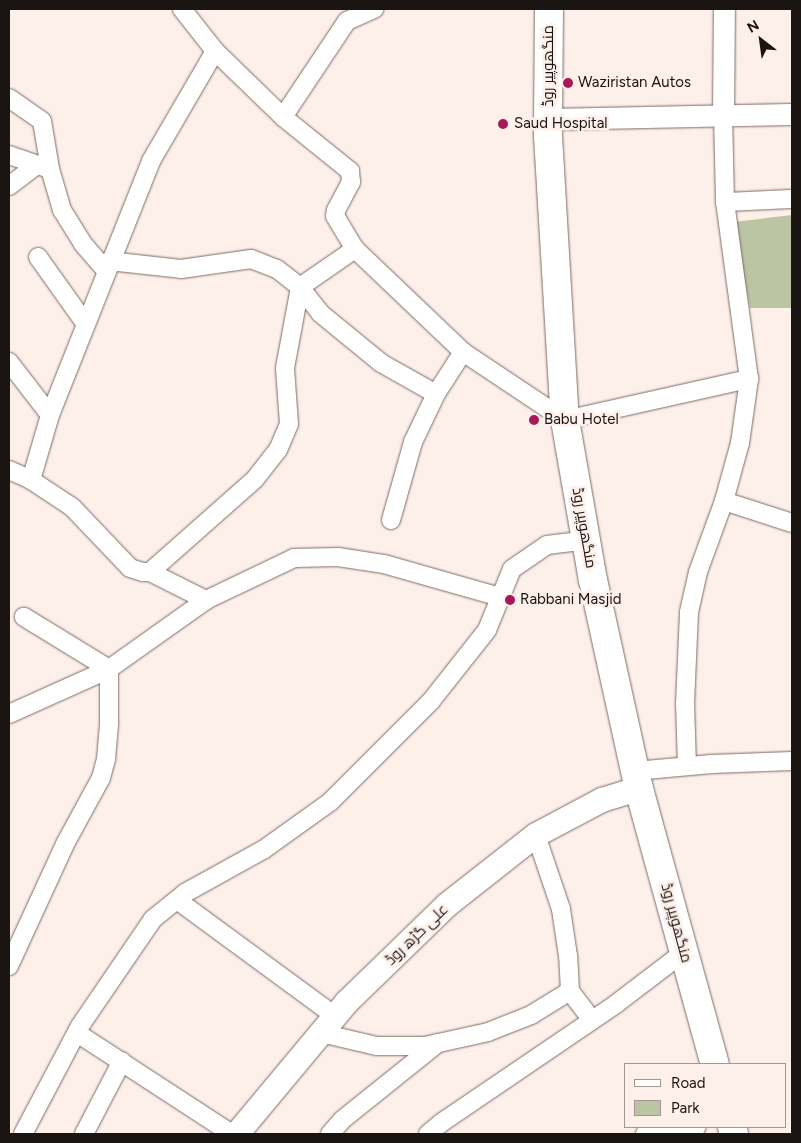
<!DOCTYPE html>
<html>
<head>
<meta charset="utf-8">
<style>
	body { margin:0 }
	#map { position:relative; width:801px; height:1143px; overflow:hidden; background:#fdefe9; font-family:Figtree,Cairo,sans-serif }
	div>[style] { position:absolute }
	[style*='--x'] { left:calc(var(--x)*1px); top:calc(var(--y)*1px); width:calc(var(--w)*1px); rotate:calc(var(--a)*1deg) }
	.green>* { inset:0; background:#bcc5a3 }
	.roads { filter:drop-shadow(0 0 1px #7b6c65) drop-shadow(0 0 1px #7b6c65) }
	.minor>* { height:18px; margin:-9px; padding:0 9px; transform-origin:9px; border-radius:9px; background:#fff }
	.tertiary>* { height:21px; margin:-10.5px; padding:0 10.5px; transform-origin:10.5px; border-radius:10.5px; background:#fff }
	.secondary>* { height:24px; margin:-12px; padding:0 12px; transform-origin:12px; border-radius:12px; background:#fff }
	.primary>* { height:28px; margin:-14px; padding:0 14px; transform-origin:14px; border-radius:14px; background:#fff }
	.dots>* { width:14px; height:14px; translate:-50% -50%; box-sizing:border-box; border:2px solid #fdefe9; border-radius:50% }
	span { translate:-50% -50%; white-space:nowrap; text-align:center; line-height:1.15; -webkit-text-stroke:5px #fdefe9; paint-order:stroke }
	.street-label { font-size:15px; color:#1a1412 }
	.poi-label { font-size:15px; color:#1a1412 }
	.left { translate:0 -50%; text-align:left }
	.frame { position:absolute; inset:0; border:10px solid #1a1412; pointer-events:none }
	.legend { position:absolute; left:624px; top:1063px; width:162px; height:65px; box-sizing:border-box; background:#fdefe9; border:1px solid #a29793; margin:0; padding:6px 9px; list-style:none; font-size:15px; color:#1a1412 }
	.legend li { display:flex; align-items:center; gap:10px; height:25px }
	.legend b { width:25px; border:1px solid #a29793 }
	.north { position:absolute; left:736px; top:15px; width:50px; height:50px; -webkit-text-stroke:4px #fdefe9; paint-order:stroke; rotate:330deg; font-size:14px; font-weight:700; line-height:20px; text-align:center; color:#1a1412 }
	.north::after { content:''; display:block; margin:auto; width:18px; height:22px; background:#1a1412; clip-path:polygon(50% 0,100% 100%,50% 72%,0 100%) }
</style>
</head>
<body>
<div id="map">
	<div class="green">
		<div style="clip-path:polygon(792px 215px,792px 308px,750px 308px,734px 222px)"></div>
	</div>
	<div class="roads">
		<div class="minor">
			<div style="--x:182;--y:9;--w:53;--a:51.8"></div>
			<div style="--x:215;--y:51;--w:95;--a:44.1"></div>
			<div style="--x:283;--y:117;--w:86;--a:38.9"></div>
			<div style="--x:350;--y:171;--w:11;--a:85"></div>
			<div style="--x:351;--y:182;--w:32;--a:118"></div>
			<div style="--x:336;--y:210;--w:6;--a:99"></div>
			<div style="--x:335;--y:216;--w:39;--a:59"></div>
			<div style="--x:355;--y:249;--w:149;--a:43.6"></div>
			<div style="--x:463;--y:352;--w:123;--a:33.7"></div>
			<div style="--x:565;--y:420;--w:189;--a:-12.6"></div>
			<div style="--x:9;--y:98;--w:40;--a:34.9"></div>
			<div style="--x:42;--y:121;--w:49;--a:80.5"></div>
			<div style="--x:50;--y:169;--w:43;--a:73.7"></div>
			<div style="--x:62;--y:210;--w:40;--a:58"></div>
			<div style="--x:83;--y:244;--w:35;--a:49"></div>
			<div style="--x:283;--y:117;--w:115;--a:-56.3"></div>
			<div style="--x:347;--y:21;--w:30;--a:-24"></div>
			<div style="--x:9;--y:155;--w:43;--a:18.9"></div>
			<div style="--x:9;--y:186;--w:35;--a:-37"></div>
			<div style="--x:725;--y:202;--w:67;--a:-2.6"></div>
			<div style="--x:38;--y:257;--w:81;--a:54.5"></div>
			<div style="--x:109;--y:261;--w:72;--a:6.3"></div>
			<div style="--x:181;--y:269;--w:71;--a:-8.1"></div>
			<div style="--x:251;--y:259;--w:28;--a:21"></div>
			<div style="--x:277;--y:269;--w:29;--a:38"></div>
			<div style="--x:300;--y:287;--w:33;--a:52"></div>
			<div style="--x:320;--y:313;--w:79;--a:39.3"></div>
			<div style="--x:381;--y:363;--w:63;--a:29.4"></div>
			<div style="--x:9;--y:362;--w:67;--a:52.3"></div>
			<div style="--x:9;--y:470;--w:24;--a:24"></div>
			<div style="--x:31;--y:480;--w:49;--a:33.4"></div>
			<div style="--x:72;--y:507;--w:84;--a:46.4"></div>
			<div style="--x:130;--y:568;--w:14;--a:17"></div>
			<div style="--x:143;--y:572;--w:7;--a:0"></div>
			<div style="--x:150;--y:572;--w:63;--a:26.6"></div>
			<div style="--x:31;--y:480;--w:68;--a:-73.7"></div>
			<div style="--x:50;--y:415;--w:273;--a:-68.3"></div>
			<div style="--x:151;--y:161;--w:127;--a:-59.8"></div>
			<div style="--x:724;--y:501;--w:71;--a:17.9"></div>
			<div style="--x:391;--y:520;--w:81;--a:-74.2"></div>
			<div style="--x:413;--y:442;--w:53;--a:-64.4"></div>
			<div style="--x:436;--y:394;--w:50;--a:-57.3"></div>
			<div style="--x:150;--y:572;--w:140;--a:-41.5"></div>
			<div style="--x:255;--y:479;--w:37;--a:-52"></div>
			<div style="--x:278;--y:450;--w:28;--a:-67"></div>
			<div style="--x:289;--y:424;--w:56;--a:-94.1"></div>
			<div style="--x:285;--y:368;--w:82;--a:-79.5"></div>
			<div style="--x:300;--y:287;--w:67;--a:-34.6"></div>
			<div style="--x:9;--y:714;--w:110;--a:-24.2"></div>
			<div style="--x:109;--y:669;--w:119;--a:-35.4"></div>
			<div style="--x:206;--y:600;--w:98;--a:-25.5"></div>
			<div style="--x:294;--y:558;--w:44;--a:-1.3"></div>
			<div style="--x:338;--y:557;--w:47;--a:8.7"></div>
			<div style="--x:384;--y:564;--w:121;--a:15.9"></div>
			<div style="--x:687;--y:766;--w:62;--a:-91.8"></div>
			<div style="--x:685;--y:704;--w:92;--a:-87.5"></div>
			<div style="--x:689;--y:612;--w:41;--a:-77.3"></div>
			<div style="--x:698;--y:572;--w:76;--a:-69.9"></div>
			<div style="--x:724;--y:501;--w:60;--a:-74.6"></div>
			<div style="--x:740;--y:443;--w:65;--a:-82"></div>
			<div style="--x:749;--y:379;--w:179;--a:-97.7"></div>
			<div style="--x:725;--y:202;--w:88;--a:-91.3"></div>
			<div style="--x:635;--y:771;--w:77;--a:-5.2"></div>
			<div style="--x:712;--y:764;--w:80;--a:-2.1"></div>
			<div style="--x:177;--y:900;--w:196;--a:36.3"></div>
			<div style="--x:9;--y:966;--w:134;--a:-65.3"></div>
			<div style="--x:65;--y:844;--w:75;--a:-61.4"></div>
			<div style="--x:101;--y:778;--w:20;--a:-75"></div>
			<div style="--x:106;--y:759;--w:37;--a:-85"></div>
			<div style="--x:109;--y:722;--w:53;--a:-90"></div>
			<div style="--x:109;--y:669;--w:100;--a:-148.5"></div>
			<div style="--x:570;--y:991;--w:36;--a:53"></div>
			<div style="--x:77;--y:1033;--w:185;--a:33.1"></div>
			<div style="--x:321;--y:1033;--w:57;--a:13.1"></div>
			<div style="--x:377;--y:1046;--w:48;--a:0"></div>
			<div style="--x:425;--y:1046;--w:65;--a:-12.5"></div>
			<div style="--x:488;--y:1032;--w:46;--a:-21.6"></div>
			<div style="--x:531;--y:1015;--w:46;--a:-31.6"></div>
			<div style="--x:570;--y:991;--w:35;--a:-93"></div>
			<div style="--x:568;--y:956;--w:48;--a:-98.5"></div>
			<div style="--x:561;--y:909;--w:78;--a:-108.7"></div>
			<div style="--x:23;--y:1134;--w:122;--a:-62.2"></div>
			<div style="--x:80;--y:1026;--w:130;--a:-55.7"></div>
			<div style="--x:153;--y:919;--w:41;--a:-39.1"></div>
			<div style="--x:185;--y:893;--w:89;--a:-28.9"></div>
			<div style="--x:263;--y:850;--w:82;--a:-35.6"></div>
			<div style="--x:330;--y:802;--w:143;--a:-45"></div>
			<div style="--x:431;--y:701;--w:90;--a:-51.7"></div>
			<div style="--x:487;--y:630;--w:66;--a:-67.7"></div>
			<div style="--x:512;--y:569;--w:42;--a:-34.4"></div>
			<div style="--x:547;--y:545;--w:39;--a:-7"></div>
			<div style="--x:84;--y:1134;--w:82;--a:-62.5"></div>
			<div style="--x:330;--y:1134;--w:18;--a:-49"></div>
			<div style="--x:342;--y:1120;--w:123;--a:-38.7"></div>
			<div style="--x:428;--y:1134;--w:17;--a:-40"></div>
			<div style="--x:441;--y:1123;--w:212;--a:-34.2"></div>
			<div style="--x:616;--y:1004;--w:86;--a:-37.4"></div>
			<div style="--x:645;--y:1134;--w:52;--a:-7.7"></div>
		</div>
		<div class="tertiary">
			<div style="--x:723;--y:114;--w:105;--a:-89.5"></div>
			<div style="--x:548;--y:119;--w:244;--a:-1.2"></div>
		</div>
		<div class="secondary">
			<div style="--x:237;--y:1134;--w:172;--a:-50.2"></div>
			<div style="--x:347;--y:1002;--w:139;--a:-44.1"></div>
			<div style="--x:447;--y:905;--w:113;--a:-38.2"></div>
			<div style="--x:536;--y:835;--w:75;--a:-27.9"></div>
			<div style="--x:602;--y:800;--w:39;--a:-17"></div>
		</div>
		<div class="primary">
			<div style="--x:549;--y:9;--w:127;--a:90.5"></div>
			<div style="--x:548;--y:136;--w:285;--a:86.6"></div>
			<div style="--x:565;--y:420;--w:162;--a:80.1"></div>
			<div style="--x:593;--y:580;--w:214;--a:77.6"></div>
			<div style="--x:639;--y:789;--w:285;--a:74.6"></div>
			<div style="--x:732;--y:1127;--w:7;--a:74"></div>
		</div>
	</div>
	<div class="dots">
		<div style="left:568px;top:83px;background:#a81959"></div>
		<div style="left:503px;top:124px;background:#a81959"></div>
		<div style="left:534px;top:420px;background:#a81959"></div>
		<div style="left:510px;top:600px;background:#a81959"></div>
	</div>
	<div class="street-label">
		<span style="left:549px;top:66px;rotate:-90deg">منگھوپیر روڈ</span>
		<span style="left:584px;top:528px;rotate:80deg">منگھوپیر روڈ</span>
		<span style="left:676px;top:923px;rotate:75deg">منگھوپیر روڈ</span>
		<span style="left:417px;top:935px;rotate:-44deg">علی گڑھ روڈ</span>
	</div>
	<div class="poi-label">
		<span class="left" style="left:578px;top:83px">Waziristan Autos</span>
		<span class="left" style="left:514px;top:124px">Saud Hospital</span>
		<span class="left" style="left:544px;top:420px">Babu Hotel</span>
		<span class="left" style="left:520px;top:600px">Rabbani Masjid</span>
	</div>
	<div class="frame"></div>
	<ul class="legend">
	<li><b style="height:6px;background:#fff"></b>Road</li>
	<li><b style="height:14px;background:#bcc5a3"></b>Park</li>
	</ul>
	<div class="north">N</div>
</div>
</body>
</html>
